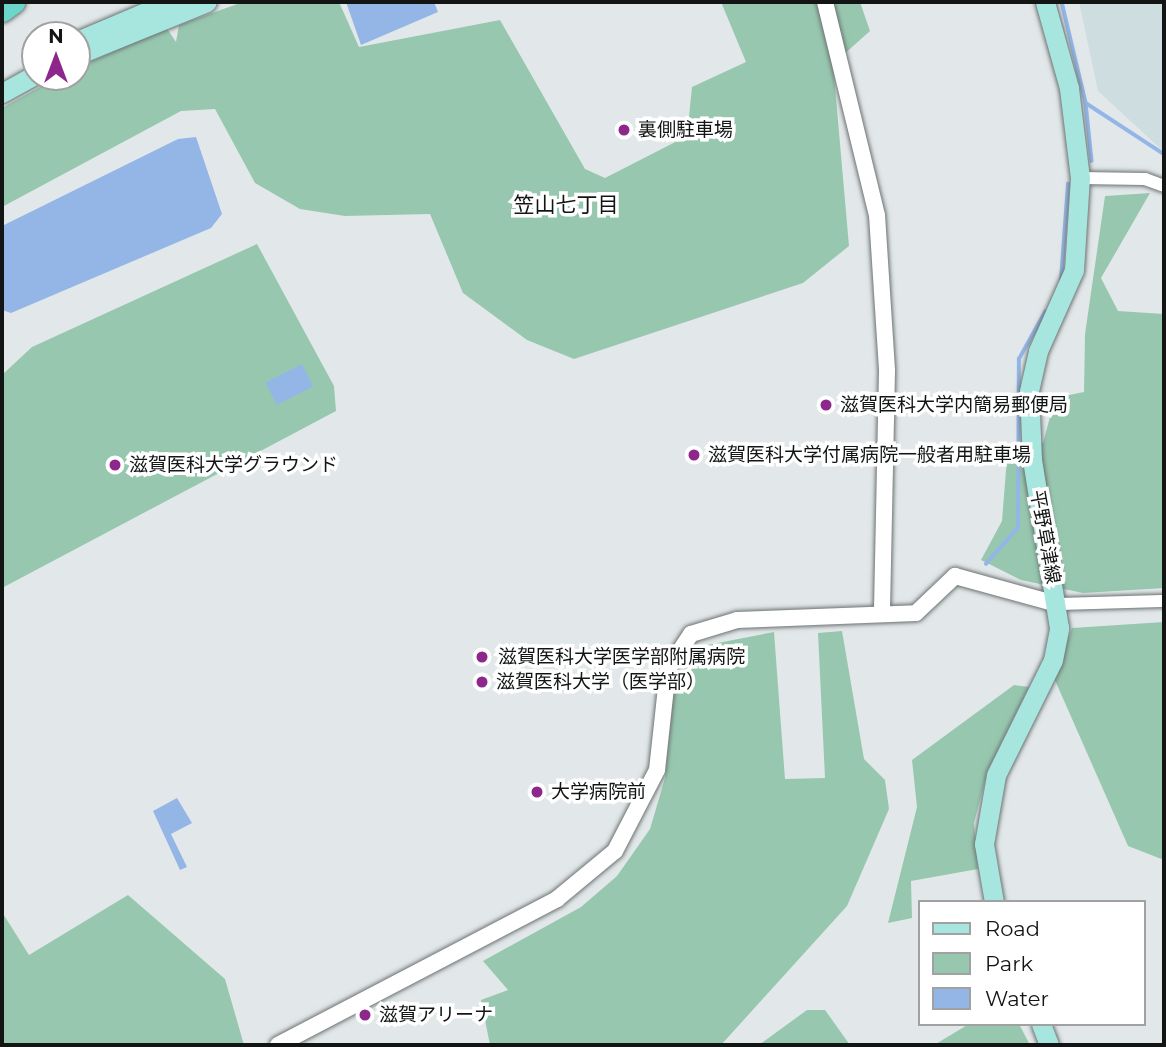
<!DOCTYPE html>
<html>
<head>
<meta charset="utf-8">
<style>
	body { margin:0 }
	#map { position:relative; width:1166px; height:1047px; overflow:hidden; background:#e2e8e9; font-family:Montserrat,"Noto Sans JP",sans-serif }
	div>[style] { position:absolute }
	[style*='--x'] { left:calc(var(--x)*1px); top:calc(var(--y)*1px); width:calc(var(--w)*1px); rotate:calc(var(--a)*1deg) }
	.built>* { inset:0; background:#cedde0 }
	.green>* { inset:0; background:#97c8af }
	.water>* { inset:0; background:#93b6e7; transform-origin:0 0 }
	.stream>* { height:3.5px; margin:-1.75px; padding:0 1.75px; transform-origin:1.75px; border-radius:1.75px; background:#93b6e7 }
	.roads { filter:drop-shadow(0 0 2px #6d7273) drop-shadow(0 0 2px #6d7273) }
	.minor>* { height:12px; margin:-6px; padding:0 6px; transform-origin:6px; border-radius:6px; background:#fff }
	.tertiary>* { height:16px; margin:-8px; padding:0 8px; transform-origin:8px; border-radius:8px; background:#fff }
	.primary>* { height:19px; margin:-9.5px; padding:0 9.5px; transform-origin:9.5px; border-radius:9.5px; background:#a6e6df }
	.motorway>* { height:23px; margin:-11.5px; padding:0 11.5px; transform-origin:11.5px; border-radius:11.5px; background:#6bd6ca }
	.dots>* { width:19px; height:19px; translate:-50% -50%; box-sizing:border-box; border:4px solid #fff; border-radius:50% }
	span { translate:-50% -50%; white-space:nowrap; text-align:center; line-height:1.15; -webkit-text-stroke:7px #fff; paint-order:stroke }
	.poi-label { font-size:19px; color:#131515 }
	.left { translate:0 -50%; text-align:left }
	.street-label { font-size:19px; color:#131515 }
	.neighbourhood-label { font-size:21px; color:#131515 }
	.frame { position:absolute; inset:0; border:4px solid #131515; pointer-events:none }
	.legend { position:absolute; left:918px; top:900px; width:228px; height:126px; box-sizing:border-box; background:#fff; border:2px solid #a1a1a1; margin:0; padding:9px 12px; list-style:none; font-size:21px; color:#131515 }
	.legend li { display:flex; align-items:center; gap:14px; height:35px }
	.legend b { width:35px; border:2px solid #a1a1a1 }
	.north { position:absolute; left:21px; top:21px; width:70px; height:70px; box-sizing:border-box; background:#fff; border:2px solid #a1a1a1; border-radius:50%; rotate:0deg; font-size:19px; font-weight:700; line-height:28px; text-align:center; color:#131515 }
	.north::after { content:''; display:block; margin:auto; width:24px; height:32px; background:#8d278c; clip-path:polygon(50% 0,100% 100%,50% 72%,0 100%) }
</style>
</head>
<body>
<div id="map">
	<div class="built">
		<div style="clip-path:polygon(1079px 2px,1164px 2px,1164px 152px,1098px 91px)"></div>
	</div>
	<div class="green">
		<div style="clip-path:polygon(243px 2px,339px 2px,359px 47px,500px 20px,585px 169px,605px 178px,687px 136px,692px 87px,746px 62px,721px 2px,860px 2px,870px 31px,833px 64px,849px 246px,803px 283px,574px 359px,527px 340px,463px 293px,430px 214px,345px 216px,300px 209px,255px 183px,215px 109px,181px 111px,2px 207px,2px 108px,58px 77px,77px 77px,77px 68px,166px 27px,176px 42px,179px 25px)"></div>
		<div style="clip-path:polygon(1150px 193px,1101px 278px,1118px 311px,1164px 314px,1164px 588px,1083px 593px,1021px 580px,981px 560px,1002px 521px,1008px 445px,1043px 443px,1055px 398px,1084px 392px,1085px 334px,1105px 196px)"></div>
		<div style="clip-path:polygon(257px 244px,334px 386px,336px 411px,2px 588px,2px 375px,32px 347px)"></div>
		<div style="clip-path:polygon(1164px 622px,1164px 860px,1128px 846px,1054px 678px,1072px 628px)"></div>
		<div style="clip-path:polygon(842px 631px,864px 759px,885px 780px,889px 809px,847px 906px,721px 1045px,490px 1045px,481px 1000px,508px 990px,483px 961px,581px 907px,617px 876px,650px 829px,665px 778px,674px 686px,697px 647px,774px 632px,785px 779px,825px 778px,818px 633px)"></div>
		<div style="clip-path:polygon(1014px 685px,1029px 687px,988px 770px,974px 823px,978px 869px,911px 881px,912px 918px,888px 923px,917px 807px,912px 760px)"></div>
		<div style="clip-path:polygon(128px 895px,225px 979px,244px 1045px,2px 1045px,2px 912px,29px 955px)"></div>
		<div style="clip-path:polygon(807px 1010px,825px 1010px,850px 1045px,759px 1045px)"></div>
		<div style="clip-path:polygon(969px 1024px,1019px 1024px,1030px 1045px,934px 1045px)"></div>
	</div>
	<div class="water">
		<div style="clip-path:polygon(346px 2px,434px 2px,438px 12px,361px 45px)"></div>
		<div style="clip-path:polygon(196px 137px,222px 214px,211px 228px,11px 313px,2px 310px,2px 226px,178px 139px)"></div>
		<div style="left:302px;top:364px;width:25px;height:41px;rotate:63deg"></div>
		<div style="clip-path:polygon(177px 798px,192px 823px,171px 834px,187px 867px,180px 870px,153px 811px)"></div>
	</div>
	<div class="stream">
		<div style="--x:1062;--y:2;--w:104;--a:76.6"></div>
		<div style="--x:1086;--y:103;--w:93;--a:33.2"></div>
		<div style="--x:1086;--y:103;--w:58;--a:84.1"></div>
		<div style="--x:1061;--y:280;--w:96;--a:-85.8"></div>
		<div style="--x:986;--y:564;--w:48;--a:-48.4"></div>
		<div style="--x:1018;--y:528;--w:169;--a:-89.7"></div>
		<div style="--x:1019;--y:359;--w:54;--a:-61"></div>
	</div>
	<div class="roads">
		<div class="minor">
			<div style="--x:1080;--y:178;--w:65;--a:0.9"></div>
			<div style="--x:1145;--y:179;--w:20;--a:20"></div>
			<div style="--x:1057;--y:604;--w:107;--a:-1.6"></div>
		</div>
		<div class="tertiary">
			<div style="--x:825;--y:2;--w:219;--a:76.3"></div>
			<div style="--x:877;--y:215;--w:156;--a:86.3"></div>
			<div style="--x:887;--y:371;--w:241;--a:91.2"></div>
			<div style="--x:278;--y:1045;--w:315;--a:-27.6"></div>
			<div style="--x:557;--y:899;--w:75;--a:-39.6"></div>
			<div style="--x:615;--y:851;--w:91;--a:-62.6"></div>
			<div style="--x:657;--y:770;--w:102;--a:-83.8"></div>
			<div style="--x:668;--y:669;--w:42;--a:-56.7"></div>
			<div style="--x:691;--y:634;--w:48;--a:-16.9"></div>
			<div style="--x:737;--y:620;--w:179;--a:-2.2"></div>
			<div style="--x:916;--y:613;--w:54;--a:-43.5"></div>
			<div style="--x:955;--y:576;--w:106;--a:15.4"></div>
		</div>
		<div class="primary">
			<div style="--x:77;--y:41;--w:100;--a:-23"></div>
			<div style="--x:77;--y:55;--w:140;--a:-22.2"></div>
			<div style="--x:2;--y:93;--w:38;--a:-29"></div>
			<div style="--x:994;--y:902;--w:59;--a:-99.8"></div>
			<div style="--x:984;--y:844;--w:70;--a:-80.1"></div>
			<div style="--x:996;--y:775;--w:128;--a:-63.6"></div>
			<div style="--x:1053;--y:660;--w:33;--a:-79"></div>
			<div style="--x:1059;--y:628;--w:171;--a:-99.1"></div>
			<div style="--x:1032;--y:459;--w:68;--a:-92.5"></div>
			<div style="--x:1029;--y:391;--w:41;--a:-77.3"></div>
			<div style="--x:1038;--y:351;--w:89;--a:-66"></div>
			<div style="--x:1074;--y:270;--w:92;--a:-86.3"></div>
			<div style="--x:1080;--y:178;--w:91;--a:-97"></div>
			<div style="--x:1069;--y:88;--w:89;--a:-105.6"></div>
			<div style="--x:1041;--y:1024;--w:22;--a:69"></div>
		</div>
		<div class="motorway">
			<div style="--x:2;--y:10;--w:14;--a:-36"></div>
		</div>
	</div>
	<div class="dots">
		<div style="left:624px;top:130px;background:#8d278c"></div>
		<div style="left:826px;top:405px;background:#8d278c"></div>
		<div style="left:694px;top:455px;background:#8d278c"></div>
		<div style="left:115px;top:465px;background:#8d278c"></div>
		<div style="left:482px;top:657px;background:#8d278c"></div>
		<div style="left:482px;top:682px;background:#8d278c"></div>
		<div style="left:537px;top:792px;background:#8d278c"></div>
		<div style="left:365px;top:1015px;background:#8d278c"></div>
	</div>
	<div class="poi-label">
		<span class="left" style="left:638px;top:130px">裏側駐車場</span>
		<span class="left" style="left:840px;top:405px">滋賀医科大学内簡易郵便局</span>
		<span class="left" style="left:708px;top:455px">滋賀医科大学付属病院一般者用駐車場</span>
		<span class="left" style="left:129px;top:465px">滋賀医科大学グラウンド</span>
		<span class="left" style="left:498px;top:657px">滋賀医科大学医学部附属病院</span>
		<span class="left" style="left:496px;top:682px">滋賀医科大学（医学部）</span>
		<span class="left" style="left:551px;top:792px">大学病院前</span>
		<span class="left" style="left:379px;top:1015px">滋賀アリーナ</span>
	</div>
	<div class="street-label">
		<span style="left:1045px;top:537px;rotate:80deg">平野草津線</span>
	</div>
	<div class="neighbourhood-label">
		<span style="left:566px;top:205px">笠山七丁目</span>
	</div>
	<div class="frame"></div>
	<ul class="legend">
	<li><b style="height:9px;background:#a6e6df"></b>Road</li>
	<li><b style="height:19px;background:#97c8af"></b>Park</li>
	<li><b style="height:19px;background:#93b6e7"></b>Water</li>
	</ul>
	<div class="north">N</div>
</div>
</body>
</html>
